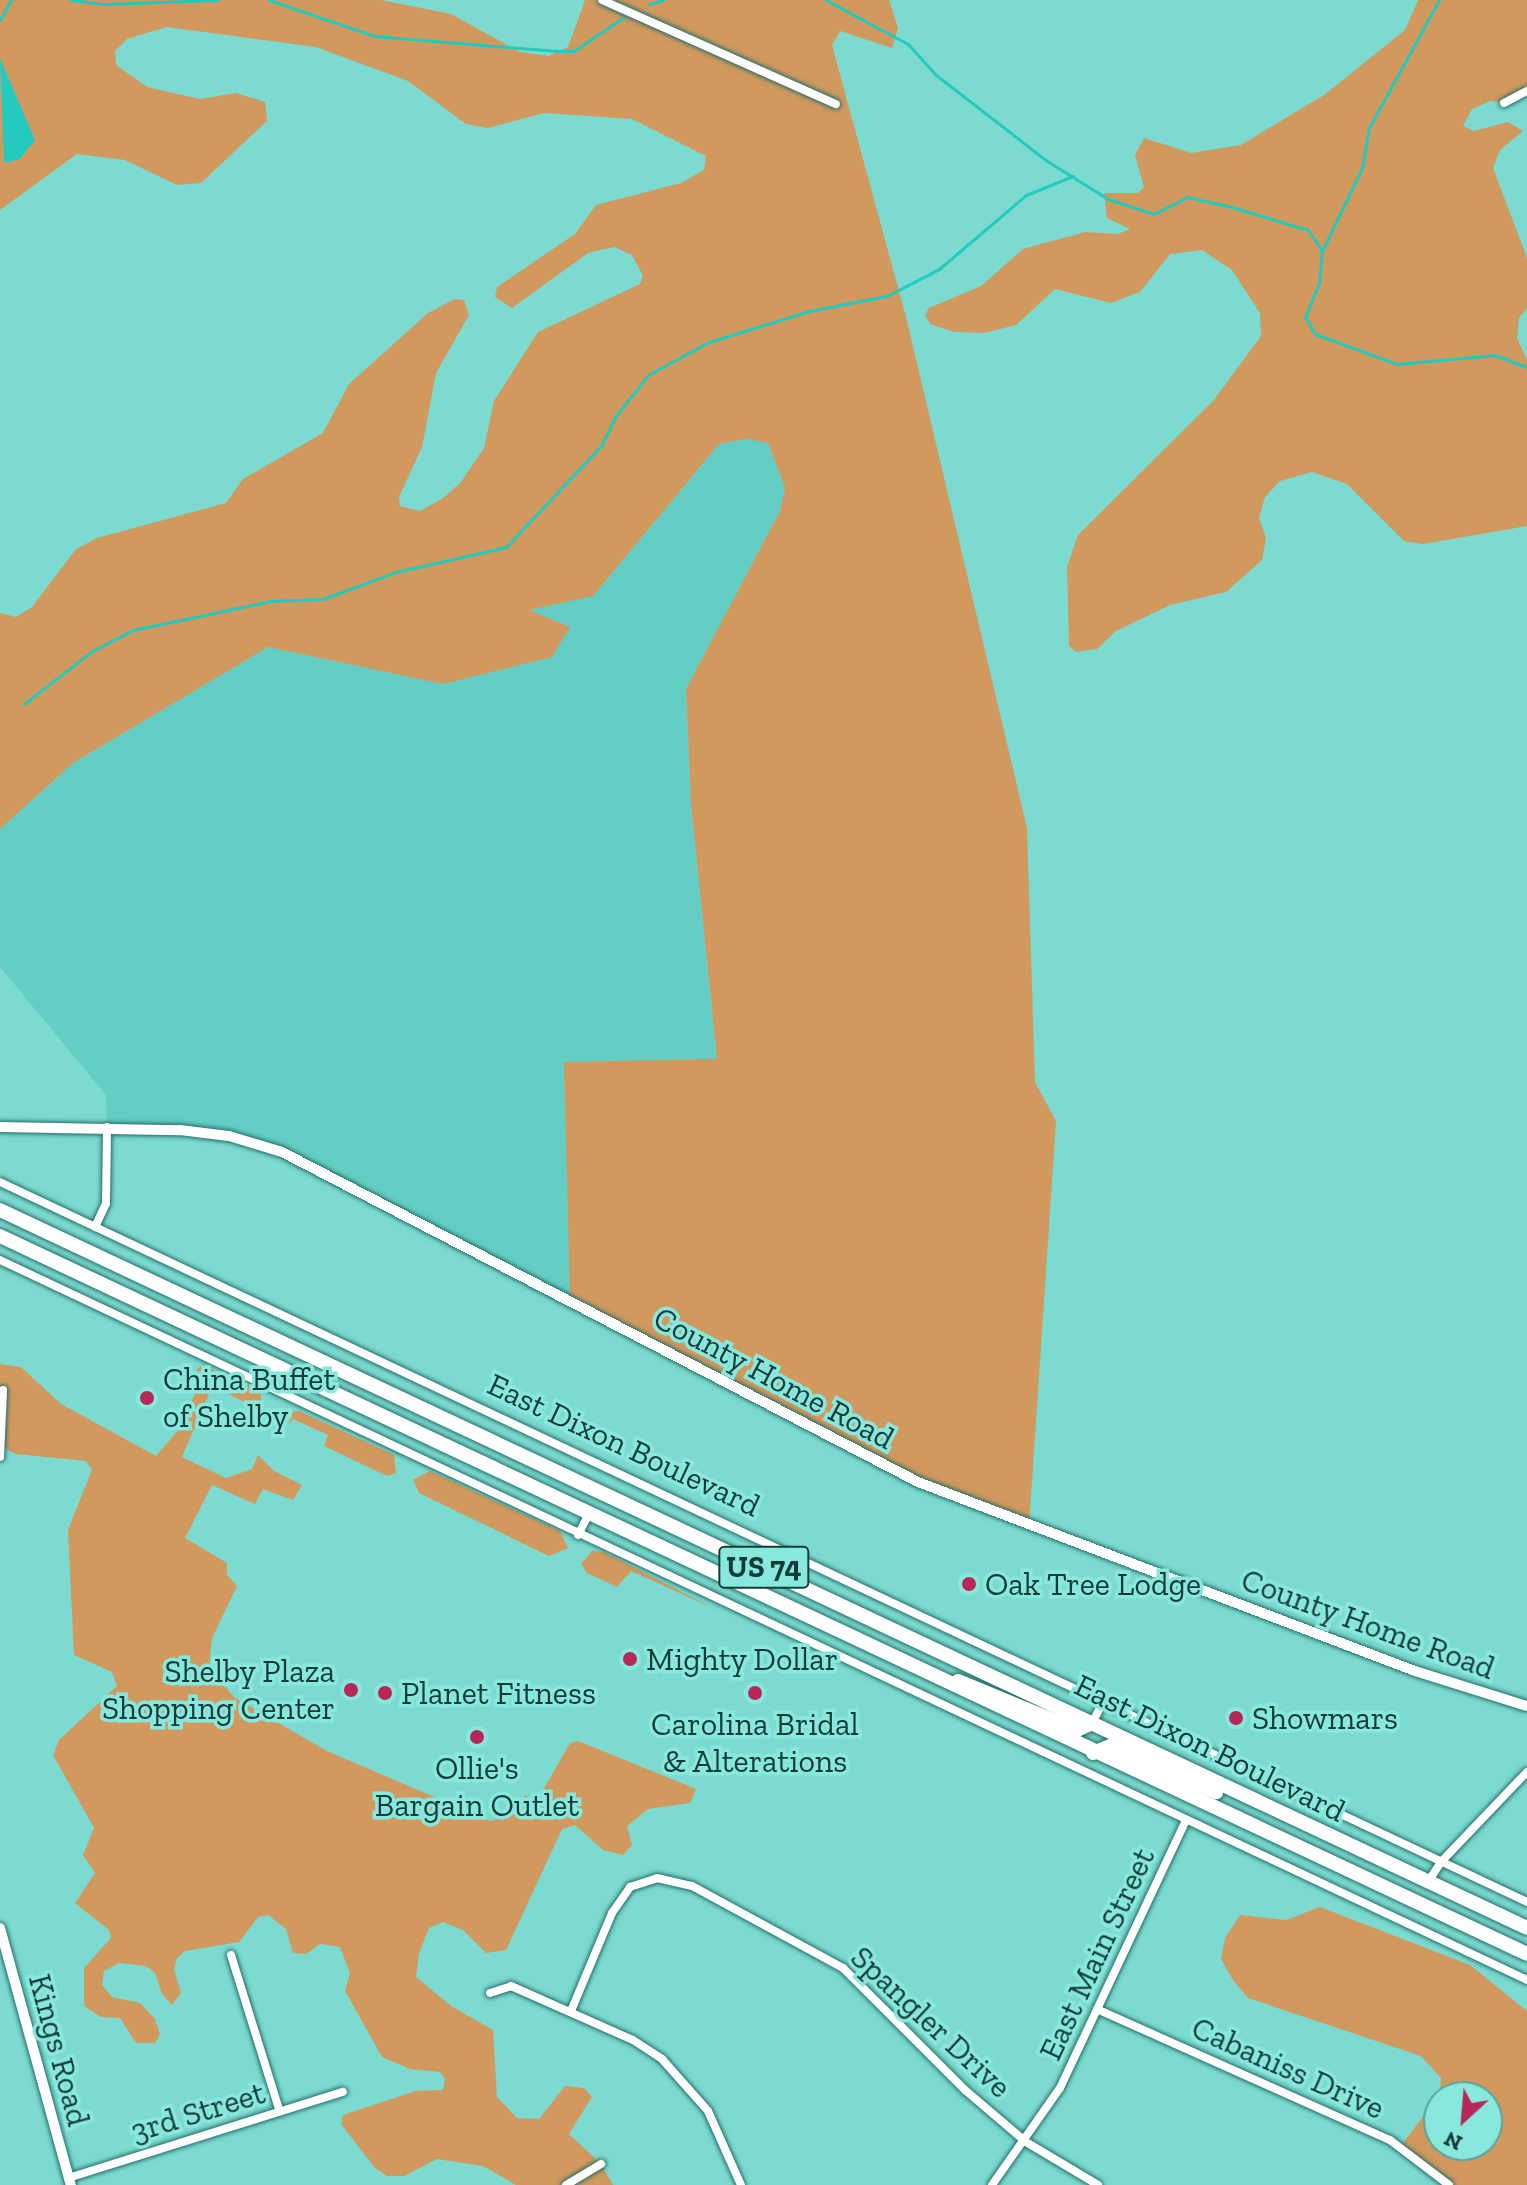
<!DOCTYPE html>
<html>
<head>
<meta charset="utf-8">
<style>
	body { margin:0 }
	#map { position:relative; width:1527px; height:2185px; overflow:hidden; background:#7cdad1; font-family:"Zilla Slab",serif }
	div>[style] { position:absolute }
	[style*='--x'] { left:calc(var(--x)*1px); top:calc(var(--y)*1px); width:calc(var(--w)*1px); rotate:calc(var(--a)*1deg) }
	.built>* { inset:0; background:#65cec4 }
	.green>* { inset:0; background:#d1995e }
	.water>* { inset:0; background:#24cabe }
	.stream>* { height:3px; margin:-1.5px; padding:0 1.5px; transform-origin:1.5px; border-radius:1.5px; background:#24cabe }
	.roads { filter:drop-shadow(0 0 2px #246f68) drop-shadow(0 0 2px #246f68) }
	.minor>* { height:8px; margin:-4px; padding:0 4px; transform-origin:4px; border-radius:4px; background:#fff }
	.tertiary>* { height:10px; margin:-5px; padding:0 5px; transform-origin:5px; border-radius:5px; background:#fff }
	.trunk>* { height:14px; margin:-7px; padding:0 7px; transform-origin:7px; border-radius:7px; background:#fff }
	.dots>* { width:22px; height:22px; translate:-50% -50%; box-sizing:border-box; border:4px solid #89e8de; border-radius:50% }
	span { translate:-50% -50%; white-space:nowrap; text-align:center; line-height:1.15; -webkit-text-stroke:7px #89e8de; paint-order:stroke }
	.shield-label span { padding:2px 6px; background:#89e8de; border:2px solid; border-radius:6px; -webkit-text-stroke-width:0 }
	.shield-label { font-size:30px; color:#133c38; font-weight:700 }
	.street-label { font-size:32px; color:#133c38 }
	.poi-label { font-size:32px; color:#133c38 }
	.left { translate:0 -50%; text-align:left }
	.right { translate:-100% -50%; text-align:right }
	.north { position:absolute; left:1423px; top:2081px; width:80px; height:80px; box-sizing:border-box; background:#89e8de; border:2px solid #5aa39c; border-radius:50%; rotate:206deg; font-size:22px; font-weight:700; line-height:32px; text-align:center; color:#133c38 }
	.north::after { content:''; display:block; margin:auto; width:28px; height:36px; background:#b72857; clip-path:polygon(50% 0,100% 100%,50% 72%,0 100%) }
</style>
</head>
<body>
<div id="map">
	<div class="built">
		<div style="clip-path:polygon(747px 439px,768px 443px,785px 488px,780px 511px,686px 689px,691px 804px,717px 1060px,570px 1299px,249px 1140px,107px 1127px,106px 1095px,0 967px,0 829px,73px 763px,268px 647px,443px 684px,528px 610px,593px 596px,719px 444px)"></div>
	</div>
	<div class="green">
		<div style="clip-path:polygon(0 0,381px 0,451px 14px,520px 52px,549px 56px,568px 47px,585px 0,889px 0,898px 28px,892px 48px,840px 31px,832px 45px,906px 317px,1027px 828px,1035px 1082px,1056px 1121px,1029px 1526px,971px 1504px,570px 1299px,564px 1062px,717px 1059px,691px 804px,686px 689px,780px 511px,785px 488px,768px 443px,747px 439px,719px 444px,593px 596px,529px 610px,570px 627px,552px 657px,443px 684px,268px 647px,73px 763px,0 829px,0 613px,16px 617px,32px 607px,76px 549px,97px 538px,226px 503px,243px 479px,323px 433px,349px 384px,428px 313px,455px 299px,464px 300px,469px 315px,436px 373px,422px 447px,399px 497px,400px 506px,420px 511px,442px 499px,461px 482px,484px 448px,494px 401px,538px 332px,640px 284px,643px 276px,632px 255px,614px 247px,588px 253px,512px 308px,495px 297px,497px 287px,575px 234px,596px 205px,681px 183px,704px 170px,706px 156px,632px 119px,544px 113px,488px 128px,466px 124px,408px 81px,316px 47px,167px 27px,127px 39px,115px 51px,116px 65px,147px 87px,200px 99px,236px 93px,265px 102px,267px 121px,201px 183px,177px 185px,125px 160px,77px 154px,0 210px)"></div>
		<div style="clip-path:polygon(1418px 0,1527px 0,1527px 91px,1504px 103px,1490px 101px,1472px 109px,1463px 126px,1474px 131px,1508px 122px,1523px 131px,1500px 150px,1493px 168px,1527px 258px,1527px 308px,1519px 318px,1517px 338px,1527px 360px,1527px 526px,1423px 544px,1404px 541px,1347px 484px,1312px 472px,1280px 481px,1265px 497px,1259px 518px,1266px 538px,1262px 560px,1226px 592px,1170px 605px,1116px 631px,1097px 649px,1076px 652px,1069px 646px,1067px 567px,1078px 535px,1213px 401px,1261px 336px,1260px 313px,1232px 270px,1202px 250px,1170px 254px,1140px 292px,1111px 303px,1055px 289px,1016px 325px,984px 333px,954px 332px,930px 324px,925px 315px,929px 308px,981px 286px,1023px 249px,1085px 232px,1118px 234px,1130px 229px,1107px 218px,1104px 193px,1138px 193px,1144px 187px,1135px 155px,1144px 138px,1191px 153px,1241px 145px,1324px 95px,1405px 30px)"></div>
		<div style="clip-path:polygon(0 1364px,21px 1367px,61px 1404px,156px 1456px,179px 1429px,202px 1378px,196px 1370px,204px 1364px,218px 1373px,182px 1457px,226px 1478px,252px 1469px,258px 1455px,274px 1471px,302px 1485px,293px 1500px,263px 1489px,255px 1504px,212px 1485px,185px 1538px,227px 1563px,227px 1575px,237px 1586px,212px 1638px,209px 1668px,235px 1698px,327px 1751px,490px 1821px,502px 1818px,526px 1795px,534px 1806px,570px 1743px,578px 1741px,696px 1789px,690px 1803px,648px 1809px,627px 1826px,632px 1845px,623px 1855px,603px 1850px,575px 1825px,562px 1829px,506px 1950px,486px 1953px,463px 1930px,443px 1922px,429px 1928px,419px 1953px,416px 1977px,451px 2006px,493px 2030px,497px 2097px,517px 2118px,539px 2119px,565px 2086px,584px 2088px,592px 2097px,569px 2134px,601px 2164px,613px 2185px,516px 2185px,483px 2166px,437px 2159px,404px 2176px,387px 2176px,375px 2168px,341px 2124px,343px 2115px,416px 2091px,443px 2090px,445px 2079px,440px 2072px,410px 2069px,382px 2057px,345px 1991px,350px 1973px,340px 1947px,320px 1944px,306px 1954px,293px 1953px,286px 1929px,268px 1915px,258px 1917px,239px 1942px,185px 1951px,177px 1958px,174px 1969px,181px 1993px,172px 2005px,162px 1994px,155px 1973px,146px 1966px,119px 1963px,104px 1971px,102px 1985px,112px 1997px,140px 2003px,155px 2019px,160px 2034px,155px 2043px,136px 2043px,120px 2018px,101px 2017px,84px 2006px,84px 1968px,111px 1938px,109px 1930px,75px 1903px,95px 1873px,83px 1855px,94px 1828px,53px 1755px,59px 1740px,117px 1686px,112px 1672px,74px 1655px,68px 1530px,92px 1470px,86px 1461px,16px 1454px,0 1446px)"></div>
		<div style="clip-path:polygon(233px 1377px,261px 1391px,261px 1404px,252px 1406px,225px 1392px,225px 1380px)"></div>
		<div style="clip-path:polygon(299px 1411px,394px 1455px,396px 1473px,387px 1476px,324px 1446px,328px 1435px,293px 1419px,288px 1425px,293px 1412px)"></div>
		<div style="clip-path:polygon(430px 1471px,560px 1531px,568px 1548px,549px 1556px,419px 1493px,413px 1480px)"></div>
		<div style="clip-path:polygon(592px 1551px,604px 1552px,715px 1609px,631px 1571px,617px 1587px,587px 1573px,581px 1564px)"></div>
		<div style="clip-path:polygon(evenodd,1320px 1907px,1470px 1965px,1527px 2011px,1527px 2185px,1449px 2185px,1400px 2147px,1440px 2094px,1441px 2078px,1421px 2056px,1248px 1998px,1233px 1980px,1221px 1959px,1225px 1938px,1240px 1915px,1286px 1920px,1320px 1907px,1439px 2097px,1487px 2097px,1487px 2145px,1439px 2145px,1439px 2097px)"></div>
	</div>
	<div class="water">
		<div style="clip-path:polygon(0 58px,35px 140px,20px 159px,4px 163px)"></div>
	</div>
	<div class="stream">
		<div style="--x:71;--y:0;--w:32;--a:7"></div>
		<div style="--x:103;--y:4;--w:115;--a:-2"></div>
		<div style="--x:269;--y:0;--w:111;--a:18.9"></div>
		<div style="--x:374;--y:36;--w:184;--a:4.7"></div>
		<div style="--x:557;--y:51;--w:17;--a:0"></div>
		<div style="--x:574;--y:51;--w:60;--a:-34.2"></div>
		<div style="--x:826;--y:0;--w:93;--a:28.2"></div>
		<div style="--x:908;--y:44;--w:42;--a:47.9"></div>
		<div style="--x:936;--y:75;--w:140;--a:37.8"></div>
		<div style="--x:1047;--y:161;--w:72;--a:31.9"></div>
		<div style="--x:1108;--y:199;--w:48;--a:18.1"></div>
		<div style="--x:1154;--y:214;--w:37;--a:-27"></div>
		<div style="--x:1187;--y:197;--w:46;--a:12.5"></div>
		<div style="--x:1232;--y:207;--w:79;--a:16.8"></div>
		<div style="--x:1308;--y:230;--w:25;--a:56"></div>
		<div style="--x:1439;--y:0;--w:146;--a:118.7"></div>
		<div style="--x:1369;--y:128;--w:41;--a:99.9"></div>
		<div style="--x:1362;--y:168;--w:92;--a:115.7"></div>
		<div style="--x:1322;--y:251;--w:32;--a:95"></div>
		<div style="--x:1319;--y:283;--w:37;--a:112"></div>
		<div style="--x:1305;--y:317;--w:20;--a:60"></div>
		<div style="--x:1315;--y:334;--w:87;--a:20.1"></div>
		<div style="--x:1397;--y:364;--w:98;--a:-5.2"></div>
		<div style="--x:1495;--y:355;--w:34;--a:21"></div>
		<div style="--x:649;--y:4;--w:15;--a:-16"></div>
		<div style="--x:0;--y:20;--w:23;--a:-61"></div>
		<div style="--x:24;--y:704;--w:86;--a:-37.9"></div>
		<div style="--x:92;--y:651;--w:46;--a:-27.1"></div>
		<div style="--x:133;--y:630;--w:141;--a:-11.9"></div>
		<div style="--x:271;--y:601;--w:52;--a:-2.2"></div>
		<div style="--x:323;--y:599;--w:78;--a:-20.3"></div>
		<div style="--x:396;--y:572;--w:113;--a:-12.8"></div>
		<div style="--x:506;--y:547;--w:139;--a:-46.8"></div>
		<div style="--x:601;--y:446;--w:32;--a:-64"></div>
		<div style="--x:615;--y:417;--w:53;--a:-51.8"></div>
		<div style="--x:648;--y:375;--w:69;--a:-28.4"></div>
		<div style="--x:709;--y:342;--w:105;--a:-17.2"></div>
		<div style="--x:809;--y:311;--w:79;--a:-10.9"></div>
		<div style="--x:887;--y:296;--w:59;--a:-27.4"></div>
		<div style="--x:939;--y:269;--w:114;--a:-40.4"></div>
		<div style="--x:1026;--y:195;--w:51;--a:-22"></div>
	</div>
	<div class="roads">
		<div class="minor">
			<div style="--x:602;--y:0;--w:256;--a:24"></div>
			<div style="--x:1504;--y:103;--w:26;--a:-28"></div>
			<div style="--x:0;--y:1182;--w:1688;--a:25.24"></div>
			<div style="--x:95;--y:1227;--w:26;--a:-65"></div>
			<div style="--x:106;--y:1203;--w:76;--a:-89.2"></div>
			<div style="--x:0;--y:1260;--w:1688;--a:25.24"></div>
			<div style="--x:0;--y:1457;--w:67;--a:-87.4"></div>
			<div style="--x:578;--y:1535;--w:25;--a:-63"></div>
			<div style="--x:1092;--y:1723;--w:24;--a:-62"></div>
			<div style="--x:1428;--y:1882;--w:24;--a:-57"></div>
			<div style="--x:1441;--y:1862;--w:124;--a:-46.3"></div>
			<div style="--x:231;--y:1955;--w:164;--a:72.7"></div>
			<div style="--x:490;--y:1993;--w:22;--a:-18"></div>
			<div style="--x:511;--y:1986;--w:133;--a:23.9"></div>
			<div style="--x:633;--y:2040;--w:35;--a:33"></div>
			<div style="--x:662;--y:2059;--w:69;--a:48.5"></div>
			<div style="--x:708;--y:2111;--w:81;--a:66"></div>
			<div style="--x:1099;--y:2010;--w:319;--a:24.1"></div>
			<div style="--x:1390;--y:2140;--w:74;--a:37.3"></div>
			<div style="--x:571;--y:2011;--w:106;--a:-67.3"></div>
			<div style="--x:612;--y:1913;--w:32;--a:-55"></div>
			<div style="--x:630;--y:1887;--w:28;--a:-18"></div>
			<div style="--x:657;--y:1878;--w:36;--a:13"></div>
			<div style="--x:692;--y:1886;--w:172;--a:28.5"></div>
			<div style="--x:843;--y:1968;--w:173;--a:45"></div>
			<div style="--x:965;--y:2090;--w:80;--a:40.4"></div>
			<div style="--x:1026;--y:2142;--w:84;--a:30.8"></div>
			<div style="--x:68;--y:2178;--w:288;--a:-17.4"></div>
			<div style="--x:566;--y:2185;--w:41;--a:-31"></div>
			<div style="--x:992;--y:2185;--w:118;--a:-55"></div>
			<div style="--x:1060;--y:2088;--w:296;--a:-64.8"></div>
		</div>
		<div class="tertiary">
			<div style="--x:0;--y:1127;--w:180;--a:1"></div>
			<div style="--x:180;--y:1130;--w:49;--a:7"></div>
			<div style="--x:229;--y:1136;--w:55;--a:16.8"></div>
			<div style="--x:282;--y:1152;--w:717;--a:27.42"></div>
			<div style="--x:918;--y:1482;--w:532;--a:20.82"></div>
			<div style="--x:1415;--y:1671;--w:117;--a:17.4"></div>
			<div style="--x:0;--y:1928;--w:267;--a:74.6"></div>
		</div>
		<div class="trunk">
			<div style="--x:0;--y:1210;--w:1687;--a:25.18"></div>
			<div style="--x:0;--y:1236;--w:1687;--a:25.18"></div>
			<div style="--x:958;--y:1681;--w:129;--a:22.4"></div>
			<div style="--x:1077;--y:1730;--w:17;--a:-25"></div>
			<div style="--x:1093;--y:1753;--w:18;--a:-22"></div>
			<div style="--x:1110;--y:1746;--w:116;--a:23.5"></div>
		</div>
	</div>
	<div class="dots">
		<div style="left:147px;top:1398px;background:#b72857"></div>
		<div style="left:969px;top:1584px;background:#b72857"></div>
		<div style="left:630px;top:1659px;background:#b72857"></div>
		<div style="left:351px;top:1690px;background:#b72857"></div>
		<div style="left:385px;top:1693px;background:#b72857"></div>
		<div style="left:755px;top:1693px;background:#b72857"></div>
		<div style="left:1236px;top:1718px;background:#b72857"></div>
		<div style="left:477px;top:1737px;background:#b72857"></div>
	</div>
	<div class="shield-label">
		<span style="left:764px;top:1567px">US 74</span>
	</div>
	<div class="street-label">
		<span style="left:774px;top:1378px;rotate:28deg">County Home Road</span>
		<span style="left:624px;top:1445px;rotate:25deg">East Dixon Boulevard</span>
		<span style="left:1368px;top:1624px;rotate:20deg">County Home Road</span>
		<span style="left:1210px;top:1748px;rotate:26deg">East Dixon Boulevard</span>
		<span style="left:1097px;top:1954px;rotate:-65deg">East Main Street</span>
		<span style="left:931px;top:2022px;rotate:43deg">Spangler Drive</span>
		<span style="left:59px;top:2050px;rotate:75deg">Kings Road</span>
		<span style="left:1288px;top:2068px;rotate:24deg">Cabaniss Drive</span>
		<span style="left:198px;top:2112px;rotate:-17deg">3rd Street</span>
	</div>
	<div class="poi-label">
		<span class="left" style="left:163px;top:1398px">China Buffet<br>of Shelby</span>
		<span class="left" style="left:985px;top:1584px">Oak Tree Lodge</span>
		<span class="left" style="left:646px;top:1659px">Mighty Dollar</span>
		<span class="right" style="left:335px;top:1690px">Shelby Plaza<br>Shopping Center</span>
		<span class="left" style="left:401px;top:1693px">Planet Fitness</span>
		<span class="left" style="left:1252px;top:1718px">Showmars</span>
		<span style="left:755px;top:1743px">Carolina Bridal<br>&amp; Alterations</span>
		<span style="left:477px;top:1787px">Ollie's<br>Bargain Outlet</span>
	</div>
	<div class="north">N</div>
</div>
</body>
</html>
